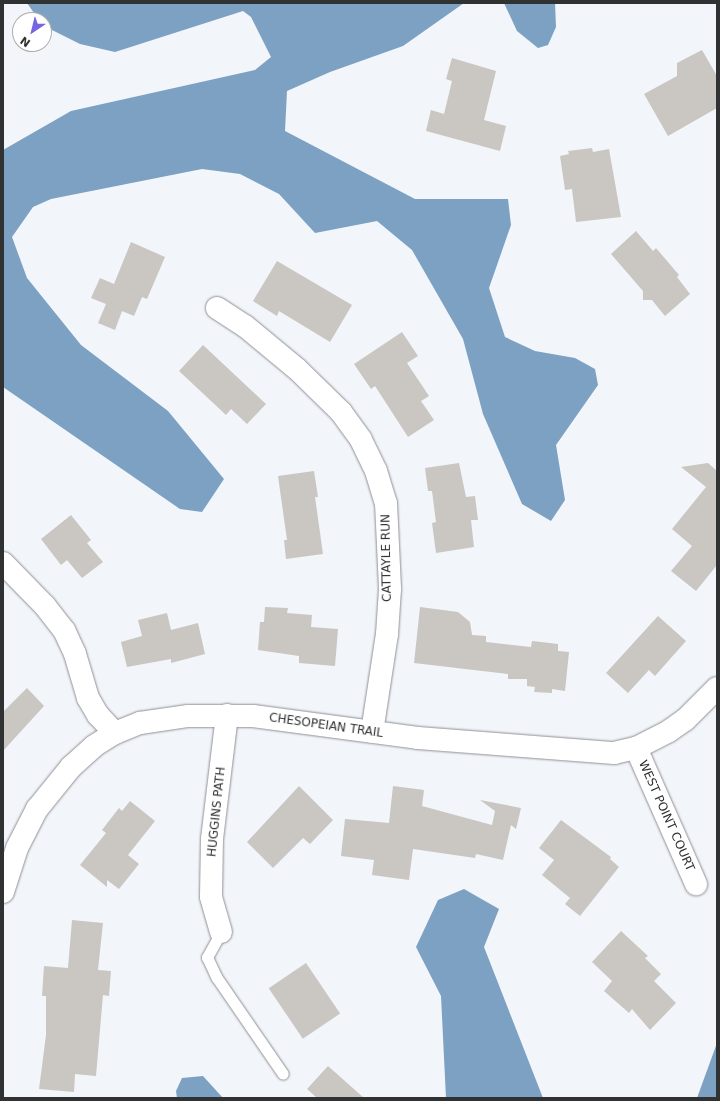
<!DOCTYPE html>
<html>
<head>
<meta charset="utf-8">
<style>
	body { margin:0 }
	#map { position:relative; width:720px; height:1101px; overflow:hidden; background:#f2f5fa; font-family:"DejaVu Sans",sans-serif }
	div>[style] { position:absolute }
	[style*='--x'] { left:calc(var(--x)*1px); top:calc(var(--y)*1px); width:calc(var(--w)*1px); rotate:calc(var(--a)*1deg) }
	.water>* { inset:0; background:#7ca1c2 }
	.building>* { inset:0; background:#cac6c2; transform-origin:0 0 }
	.roads { filter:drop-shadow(0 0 1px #8e9095) drop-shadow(0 0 1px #8e9095) }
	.service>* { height:11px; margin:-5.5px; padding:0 5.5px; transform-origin:5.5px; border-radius:5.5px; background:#fff }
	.minor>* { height:22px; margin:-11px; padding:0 11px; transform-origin:11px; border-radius:11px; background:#fff }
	span { translate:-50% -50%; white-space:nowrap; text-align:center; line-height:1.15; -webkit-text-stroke:3px #fff; paint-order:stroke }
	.street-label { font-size:12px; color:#303133 }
	.frame { position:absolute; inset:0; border:4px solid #303133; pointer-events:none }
	.north { position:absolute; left:12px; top:12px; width:40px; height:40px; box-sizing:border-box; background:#fff; border:1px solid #acadad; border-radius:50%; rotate:215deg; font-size:11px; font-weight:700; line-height:16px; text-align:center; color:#303133 }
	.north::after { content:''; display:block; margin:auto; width:14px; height:18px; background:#7666e1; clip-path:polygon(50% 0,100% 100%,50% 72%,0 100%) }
</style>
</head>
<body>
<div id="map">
	<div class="water">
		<div style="clip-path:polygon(27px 3px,464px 3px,403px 46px,330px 72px,287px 91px,285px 131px,415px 199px,508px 199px,511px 225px,489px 288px,505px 337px,535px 351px,575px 358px,595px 369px,598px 385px,556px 445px,565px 500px,551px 521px,522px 504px,483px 414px,463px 339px,412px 250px,377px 221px,315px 233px,279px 194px,240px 174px,202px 169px,51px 199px,33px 207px,12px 237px,27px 278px,81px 345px,168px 411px,224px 479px,202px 512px,180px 509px,3px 387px,3px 150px,71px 111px,255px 70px,271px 57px,251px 17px,243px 11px,115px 52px,80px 44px,44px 26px,44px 20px,39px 20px)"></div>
		<div style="clip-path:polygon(504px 3px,555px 3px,556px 27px,548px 45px,538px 48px,517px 31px)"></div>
		<div style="clip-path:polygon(464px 889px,499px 909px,484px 947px,543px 1098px,446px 1098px,441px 996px,416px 947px,438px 900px)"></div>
		<div style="clip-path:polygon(717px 1043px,717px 1098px,697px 1098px)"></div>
		<div style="clip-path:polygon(203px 1076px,223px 1098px,177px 1098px,176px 1091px,182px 1078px)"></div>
	</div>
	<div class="building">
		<div style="clip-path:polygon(702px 50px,717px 76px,717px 108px,668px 136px,644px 94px,677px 76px,677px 63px)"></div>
		<div style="clip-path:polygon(452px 58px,496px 71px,484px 120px,506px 126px,500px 151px,426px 131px,431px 110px,444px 114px,452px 81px,446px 79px)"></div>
		<div style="clip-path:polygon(592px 148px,593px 152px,609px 149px,621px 217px,576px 222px,572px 189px,565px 190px,560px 156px,569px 154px,568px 151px)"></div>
		<div style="clip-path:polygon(636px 231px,653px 251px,656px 248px,679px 275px,677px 277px,690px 294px,665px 316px,652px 300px,643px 300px,643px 291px,611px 254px)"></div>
		<div style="clip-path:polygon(131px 242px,165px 257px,147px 299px,142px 297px,134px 316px,122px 311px,115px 330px,98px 323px,106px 304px,91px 298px,100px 278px,114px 284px)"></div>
		<div style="clip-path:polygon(277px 261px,352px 305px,330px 342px,279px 311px,277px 316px,253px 301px)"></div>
		<div style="clip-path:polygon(402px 332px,418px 356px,407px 363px,429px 396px,421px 401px,434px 420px,408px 437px,375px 386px,371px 389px,354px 364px)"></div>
		<div style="clip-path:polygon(203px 345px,266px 404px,247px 424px,231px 409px,226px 415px,179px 371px)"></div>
		<div style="clip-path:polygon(459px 463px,466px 497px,475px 496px,478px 520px,471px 520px,474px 547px,436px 553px,432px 523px,436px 522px,432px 491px,428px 491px,425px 468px)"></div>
		<div style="clip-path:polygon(708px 463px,717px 471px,717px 565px,696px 591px,671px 571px,692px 546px,672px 529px,706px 487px,681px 467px)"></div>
		<div style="clip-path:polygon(314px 471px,318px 497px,315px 497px,323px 554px,286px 559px,284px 540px,287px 540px,278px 476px)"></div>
		<div style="clip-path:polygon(71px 515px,91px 540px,87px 543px,103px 562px,82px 578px,67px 560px,61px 565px,41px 539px)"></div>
		<div style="clip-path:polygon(265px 607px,288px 608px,287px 613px,312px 615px,311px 627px,338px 629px,335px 666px,299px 663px,299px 656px,258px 650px,260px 622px,264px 622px)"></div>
		<div style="clip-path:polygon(420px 607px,458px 612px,470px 622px,472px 635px,486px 636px,486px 642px,531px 647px,532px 641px,558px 644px,558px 651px,569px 652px,565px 691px,552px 689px,552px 693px,534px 692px,535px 687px,527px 686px,527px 679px,508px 679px,508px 674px,414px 663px)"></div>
		<div style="clip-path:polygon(167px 613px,171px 630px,198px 623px,205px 654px,171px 663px,171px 659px,127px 667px,121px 642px,142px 636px,138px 620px)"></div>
		<div style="clip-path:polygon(658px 616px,686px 641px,655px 676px,649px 670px,628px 693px,606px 673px)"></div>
		<div style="clip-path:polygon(27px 688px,44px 706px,3px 751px,3px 712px)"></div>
		<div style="clip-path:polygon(299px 786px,333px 820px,310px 844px,303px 838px,273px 868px,247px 842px)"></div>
		<div style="clip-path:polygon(393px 786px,424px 790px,422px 806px,492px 825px,495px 811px,480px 800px,521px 808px,516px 829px,511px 825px,503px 860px,476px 854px,475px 858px,413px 849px,409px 880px,372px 875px,374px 860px,341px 856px,345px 819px,389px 823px)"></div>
		<div style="clip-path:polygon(130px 801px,155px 821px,128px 855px,139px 864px,119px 889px,107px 880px,107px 887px,80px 865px,106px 833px,102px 830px,119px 808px,122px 811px)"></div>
		<div style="clip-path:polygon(561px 820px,611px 857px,610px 859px,619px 867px,580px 916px,565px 904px,570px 898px,542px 875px,554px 860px,539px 848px)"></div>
		<div style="clip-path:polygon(72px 920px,103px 923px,98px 970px,111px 971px,109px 996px,103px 995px,96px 1076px,75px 1074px,74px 1092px,39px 1089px,46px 1035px,46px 996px,42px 996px,44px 966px,68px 968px)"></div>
		<div style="clip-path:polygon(621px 931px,648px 956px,645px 958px,661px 974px,654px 981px,676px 1003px,650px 1030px,632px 1009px,629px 1013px,604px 991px,612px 981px,592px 962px)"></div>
		<div style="left:306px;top:963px;width:61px;height:45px;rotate:56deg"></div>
		<div style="clip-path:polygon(328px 1066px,364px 1098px,317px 1098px,307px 1089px)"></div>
	</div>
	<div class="roads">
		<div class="service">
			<div style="--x:221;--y:932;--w:29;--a:119"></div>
			<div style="--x:207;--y:957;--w:23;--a:65"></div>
			<div style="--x:217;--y:978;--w:116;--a:55.5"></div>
		</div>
		<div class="minor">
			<div style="--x:217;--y:308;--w:33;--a:33"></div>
			<div style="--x:245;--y:326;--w:67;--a:39.6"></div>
			<div style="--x:297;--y:369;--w:62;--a:44.3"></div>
			<div style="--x:341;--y:412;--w:34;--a:54"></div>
			<div style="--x:361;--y:440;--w:34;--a:64"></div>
			<div style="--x:376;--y:471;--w:34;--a:73"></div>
			<div style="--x:386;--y:503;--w:86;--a:87.3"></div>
			<div style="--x:390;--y:589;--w:45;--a:93.8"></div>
			<div style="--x:387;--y:634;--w:99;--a:98.7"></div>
			<div style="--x:3;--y:563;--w:60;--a:45.7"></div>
			<div style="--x:45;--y:606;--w:31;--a:52"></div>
			<div style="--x:64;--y:630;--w:26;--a:65"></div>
			<div style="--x:75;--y:654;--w:46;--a:73.5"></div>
			<div style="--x:88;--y:698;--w:20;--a:60"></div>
			<div style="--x:98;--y:715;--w:25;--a:47"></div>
			<div style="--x:636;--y:748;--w:149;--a:66.2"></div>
			<div style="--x:3;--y:892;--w:46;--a:-72.3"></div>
			<div style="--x:17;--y:848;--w:44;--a:-62.9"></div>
			<div style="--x:37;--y:809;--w:54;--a:-51"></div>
			<div style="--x:71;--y:767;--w:31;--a:-42"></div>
			<div style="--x:94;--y:746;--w:25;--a:-32"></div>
			<div style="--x:115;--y:733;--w:27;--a:-22"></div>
			<div style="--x:140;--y:723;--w:49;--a:-8.3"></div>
			<div style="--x:188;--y:716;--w:65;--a:0"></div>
			<div style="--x:253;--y:716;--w:166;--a:7.6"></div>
			<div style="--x:418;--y:738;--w:197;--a:4.4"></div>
			<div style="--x:614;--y:753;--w:23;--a:-13"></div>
			<div style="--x:636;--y:748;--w:37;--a:-27"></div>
			<div style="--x:669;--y:731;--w:19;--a:-35"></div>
			<div style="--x:685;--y:720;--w:45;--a:-45"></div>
			<div style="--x:221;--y:932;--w:37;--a:-106"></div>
			<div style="--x:211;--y:896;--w:57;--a:-89"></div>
			<div style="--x:212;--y:839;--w:125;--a:-83.1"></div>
		</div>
	</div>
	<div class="street-label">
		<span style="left:387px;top:558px;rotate:-91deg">CATTAYLE RUN</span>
		<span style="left:326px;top:726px;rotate:8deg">CHESOPEIAN TRAIL</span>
		<span style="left:217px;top:812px;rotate:-84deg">HUGGINS PATH</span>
		<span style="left:666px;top:816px;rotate:66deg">WEST POINT COURT</span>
	</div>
	<div class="frame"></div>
	<div class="north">N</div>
</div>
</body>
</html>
